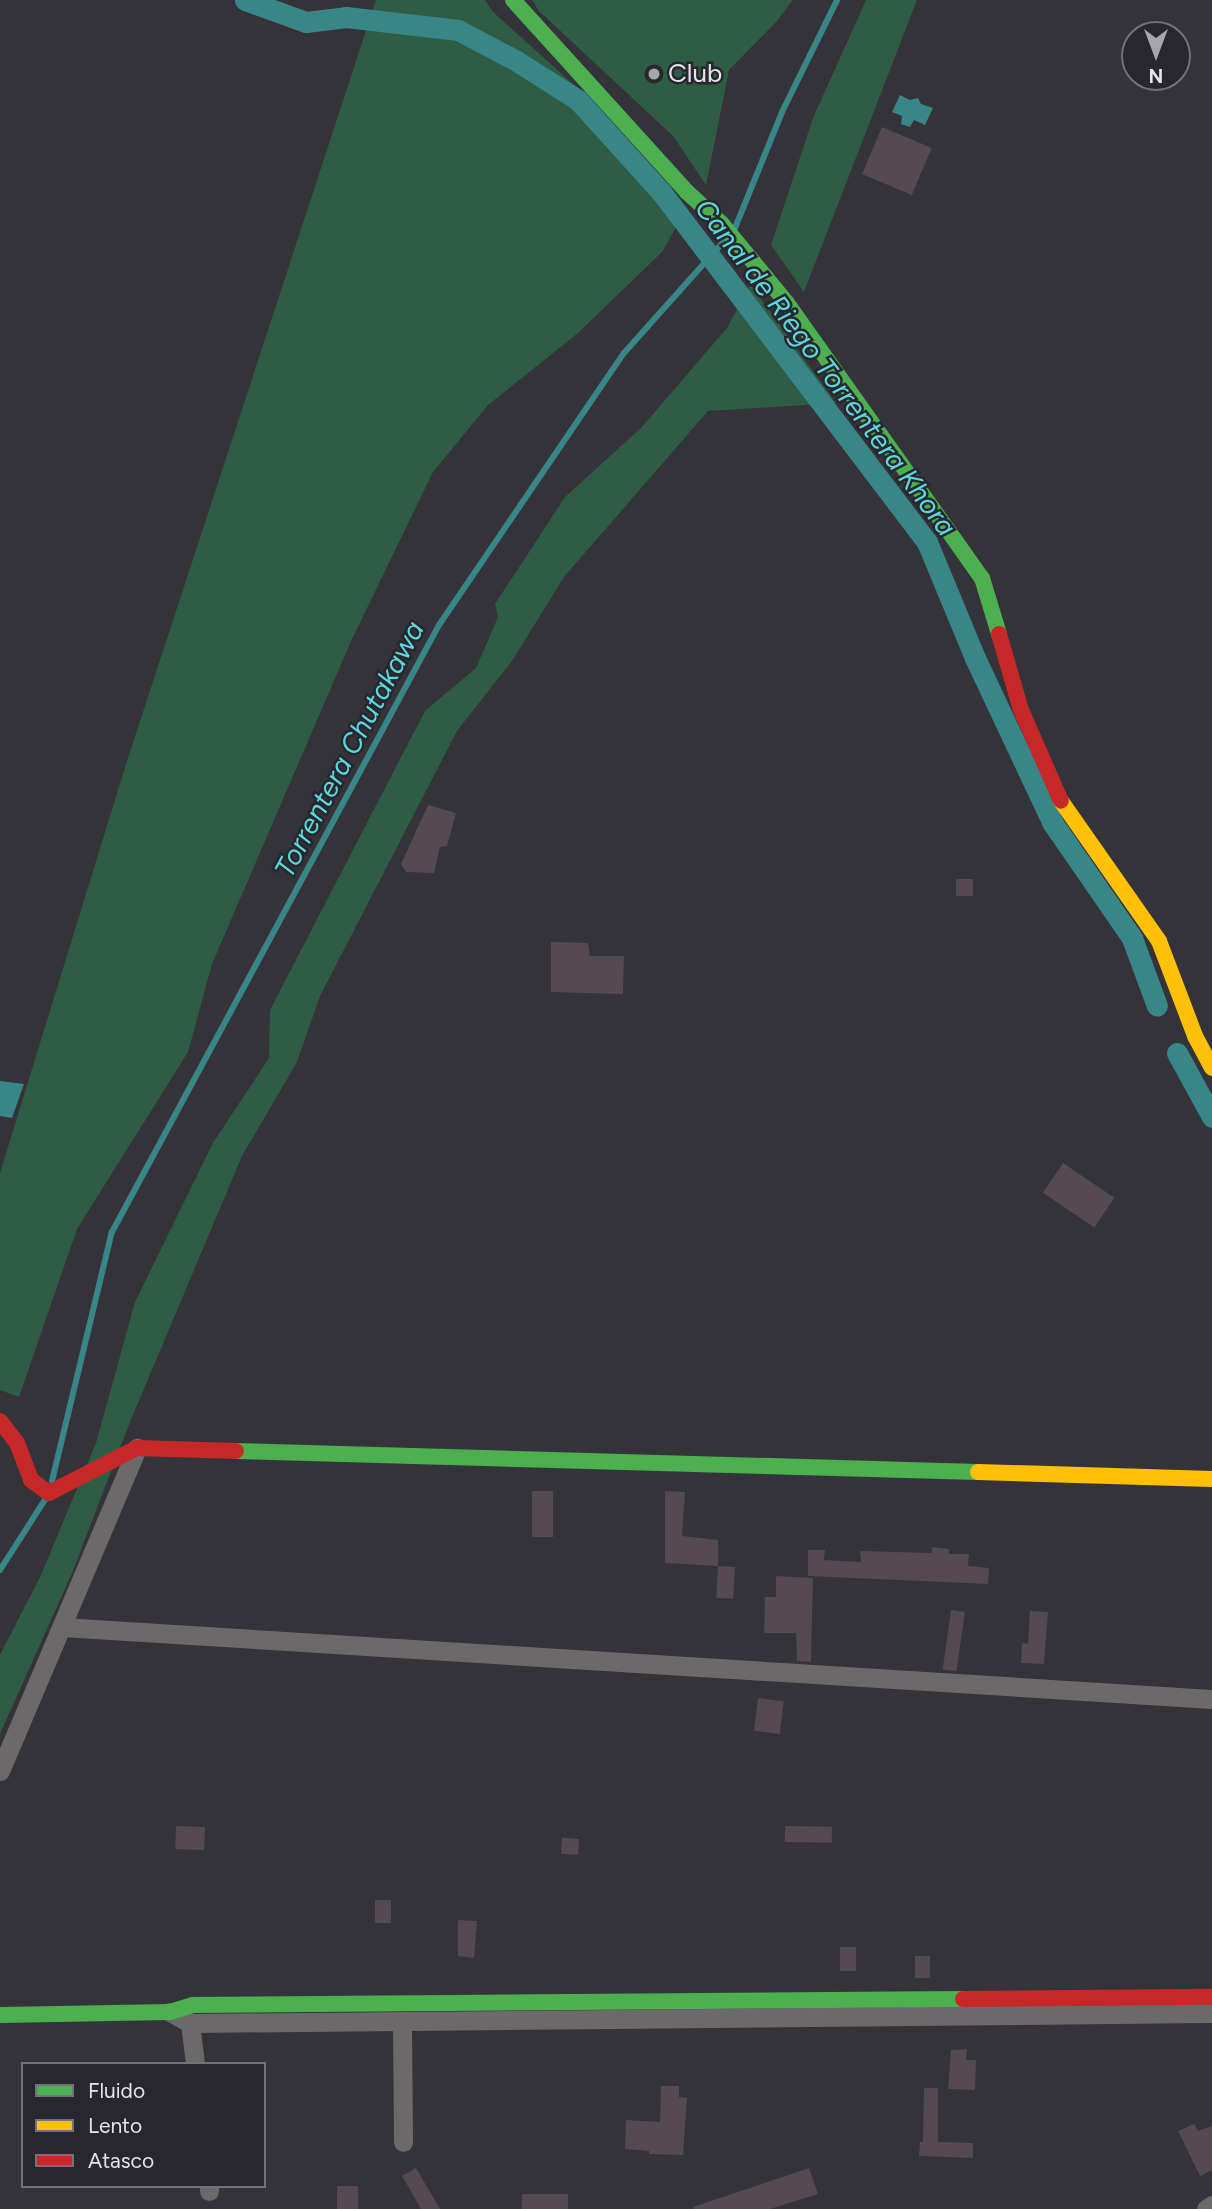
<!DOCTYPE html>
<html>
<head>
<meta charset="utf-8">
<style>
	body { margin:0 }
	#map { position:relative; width:1212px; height:2209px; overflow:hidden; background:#343339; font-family:Figtree,sans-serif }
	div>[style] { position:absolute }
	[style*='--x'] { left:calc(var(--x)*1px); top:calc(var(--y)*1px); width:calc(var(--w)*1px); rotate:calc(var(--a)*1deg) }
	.green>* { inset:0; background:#2f5c45 }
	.water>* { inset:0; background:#398688 }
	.stream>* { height:6px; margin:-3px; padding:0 3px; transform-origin:3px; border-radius:3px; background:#398688 }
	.canal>* { height:21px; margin:-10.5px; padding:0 10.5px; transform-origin:10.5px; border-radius:10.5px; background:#398688 }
	.building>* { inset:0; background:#544a50; transform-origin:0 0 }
	.street>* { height:19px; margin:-9.5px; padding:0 9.5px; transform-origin:9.5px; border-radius:9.5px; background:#6b696a }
	.fast>* { height:16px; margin:-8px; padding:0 8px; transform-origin:8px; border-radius:8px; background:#4caf50 }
	.slow>* { height:16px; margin:-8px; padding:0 8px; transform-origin:8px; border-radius:8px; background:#ffc107 }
	.jam>* { height:16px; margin:-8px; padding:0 8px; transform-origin:8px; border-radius:8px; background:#c62828 }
	.dots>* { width:19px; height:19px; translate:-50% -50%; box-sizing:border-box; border:4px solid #282730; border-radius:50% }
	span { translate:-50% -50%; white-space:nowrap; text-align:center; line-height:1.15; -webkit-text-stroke:5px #282730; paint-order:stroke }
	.poi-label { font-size:26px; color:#e3e3e9 }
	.left { translate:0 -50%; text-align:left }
	.water-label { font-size:28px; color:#5bd8dc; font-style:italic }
	.legend { position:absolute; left:21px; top:2062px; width:245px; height:126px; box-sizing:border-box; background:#282730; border:2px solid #73727a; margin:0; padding:9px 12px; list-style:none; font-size:21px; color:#e3e3e9 }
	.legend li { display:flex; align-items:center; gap:14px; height:35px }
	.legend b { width:35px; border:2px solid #73727a }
	.north { position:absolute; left:1121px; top:21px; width:70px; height:70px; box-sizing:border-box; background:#282730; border:2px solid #73727a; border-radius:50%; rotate:180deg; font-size:19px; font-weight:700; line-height:28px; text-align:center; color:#e3e3e9 }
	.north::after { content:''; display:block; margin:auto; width:24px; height:32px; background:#a6a5ab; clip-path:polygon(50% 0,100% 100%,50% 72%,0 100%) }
</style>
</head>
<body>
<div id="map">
	<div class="green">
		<div style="clip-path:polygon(376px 0,485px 0,493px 12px,583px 93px,687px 208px,662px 252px,578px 333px,488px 405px,433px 472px,352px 639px,212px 964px,188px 1052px,77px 1229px,19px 1397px,0 1390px,0 1173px,126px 764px)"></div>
		<div style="clip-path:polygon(532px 0,793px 0,776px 22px,729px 70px,706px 185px,673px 136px,539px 11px)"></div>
		<div style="clip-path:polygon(866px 0,917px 0,804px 292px,771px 245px,813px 118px)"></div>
		<div style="clip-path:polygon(750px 284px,836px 403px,708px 411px,564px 577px,512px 661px,457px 731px,320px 996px,297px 1062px,242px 1156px,130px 1422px,72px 1573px,0 1734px,0 1655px,41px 1575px,96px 1443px,135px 1302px,213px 1143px,269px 1058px,270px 1010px,425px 711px,476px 668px,498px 617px,495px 604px,565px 497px,641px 428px,727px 328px)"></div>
	</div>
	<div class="water">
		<div style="clip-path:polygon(900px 95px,910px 100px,918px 98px,921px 104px,933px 108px,925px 125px,914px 120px,910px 127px,901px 124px,902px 116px,892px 112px)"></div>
		<div style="clip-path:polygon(0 1081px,24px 1084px,12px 1118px,0 1116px)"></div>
	</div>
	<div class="stream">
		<div style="--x:735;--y:228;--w:125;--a:-67.9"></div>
		<div style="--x:782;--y:112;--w:125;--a:-63.8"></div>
		<div style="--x:52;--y:1481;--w:256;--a:-76.5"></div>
		<div style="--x:112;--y:1232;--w:689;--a:-61.69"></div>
		<div style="--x:439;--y:625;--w:329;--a:-55.8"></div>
		<div style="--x:624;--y:353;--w:153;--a:-48.2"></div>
		<div style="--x:0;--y:1570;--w:85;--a:-57.4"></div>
	</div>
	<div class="canal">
		<div style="--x:245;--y:0;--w:65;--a:19.8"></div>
		<div style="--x:306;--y:22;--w:40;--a:-7.1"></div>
		<div style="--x:346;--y:17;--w:113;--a:6.6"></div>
		<div style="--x:458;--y:30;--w:64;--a:27.8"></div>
		<div style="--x:515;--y:60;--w:75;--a:32.4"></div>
		<div style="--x:578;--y:100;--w:125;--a:47.9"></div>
		<div style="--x:662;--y:193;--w:438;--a:52.8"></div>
		<div style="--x:927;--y:542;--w:126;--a:67.5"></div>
		<div style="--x:975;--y:658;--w:181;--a:64.8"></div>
		<div style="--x:1052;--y:822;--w:141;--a:55.4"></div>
		<div style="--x:1132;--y:938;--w:72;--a:69.8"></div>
		<div style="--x:1177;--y:1053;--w:73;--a:61.3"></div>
	</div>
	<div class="building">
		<div style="left:882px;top:127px;width:54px;height:51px;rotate:23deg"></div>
		<div style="clip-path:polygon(428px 805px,456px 813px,447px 846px,440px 847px,434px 873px,406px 872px,401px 864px)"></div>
		<div style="left:973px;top:879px;width:17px;height:17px;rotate:90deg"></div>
		<div style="clip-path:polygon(551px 942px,588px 943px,590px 956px,624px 956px,623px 994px,551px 992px)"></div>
		<div style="left:1063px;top:1163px;width:62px;height:36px;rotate:34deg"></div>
		<div style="left:532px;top:1491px;width:21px;height:46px"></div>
		<div style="clip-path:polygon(665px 1491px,685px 1492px,682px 1536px,718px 1540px,718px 1566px,665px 1563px)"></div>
		<div style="clip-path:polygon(932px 1547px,949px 1549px,949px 1554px,969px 1554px,968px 1566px,989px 1568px,988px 1584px,808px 1576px,808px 1550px,825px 1550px,824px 1560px,861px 1562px,860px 1551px,932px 1553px)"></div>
		<div style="left:718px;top:1566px;width:17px;height:32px;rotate:3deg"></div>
		<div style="clip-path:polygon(776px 1576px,813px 1578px,811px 1662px,797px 1661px,796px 1633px,764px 1633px,765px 1597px,776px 1597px)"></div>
		<div style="left:951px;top:1610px;width:14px;height:60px;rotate:8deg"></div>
		<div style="clip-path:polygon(1030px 1611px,1048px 1612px,1044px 1664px,1021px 1663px,1022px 1643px,1028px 1644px)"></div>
		<div style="left:758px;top:1698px;width:26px;height:33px;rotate:7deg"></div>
		<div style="left:176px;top:1826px;width:29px;height:23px;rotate:2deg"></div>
		<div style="left:785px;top:1826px;width:47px;height:16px;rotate:1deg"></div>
		<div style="left:579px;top:1839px;width:16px;height:17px;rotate:94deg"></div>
		<div style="left:375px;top:1900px;width:16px;height:23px"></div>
		<div style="clip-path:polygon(458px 1920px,477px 1921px,474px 1958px,458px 1956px)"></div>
		<div style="left:840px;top:1947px;width:16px;height:24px"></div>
		<div style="left:915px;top:1956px;width:15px;height:22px"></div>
		<div style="clip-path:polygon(967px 2049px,966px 2060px,976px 2060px,975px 2090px,948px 2089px,951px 2050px)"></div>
		<div style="clip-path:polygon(661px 2086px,679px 2086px,679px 2097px,687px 2098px,683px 2155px,649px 2154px,649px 2151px,625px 2149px,626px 2120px,660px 2122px)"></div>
		<div style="clip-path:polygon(924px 2088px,938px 2088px,938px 2142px,973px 2143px,973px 2158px,919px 2156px,920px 2142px,923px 2142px)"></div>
		<div style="clip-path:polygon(1194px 2124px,1198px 2131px,1212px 2126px,1212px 2170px,1200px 2176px,1178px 2131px)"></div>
		<div style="clip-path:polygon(416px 2168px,440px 2209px,421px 2209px,402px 2176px)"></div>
		<div style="clip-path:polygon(809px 2168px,818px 2194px,770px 2209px,694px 2209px,693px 2207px)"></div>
		<div style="left:337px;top:2186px;width:21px;height:23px"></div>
		<div style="left:522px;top:2194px;width:46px;height:15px"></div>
	</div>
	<div class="street">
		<div style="--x:62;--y:1627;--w:1152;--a:3.58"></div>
		<div style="--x:0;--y:1771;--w:351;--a:-67"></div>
		<div style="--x:170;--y:2012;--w:23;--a:29"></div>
		<div style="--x:190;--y:2023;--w:1022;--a:-0.56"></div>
		<div style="--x:190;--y:2023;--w:41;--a:83"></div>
		<div style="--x:402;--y:2023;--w:119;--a:89.5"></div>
		<div style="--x:209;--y:2186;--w:5;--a:90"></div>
		<div style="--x:1206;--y:2209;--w:7;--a:-34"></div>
	</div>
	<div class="fast">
		<div style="--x:513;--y:0;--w:258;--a:47.8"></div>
		<div style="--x:686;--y:191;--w:49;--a:42.5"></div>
		<div style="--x:722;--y:224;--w:102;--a:50.6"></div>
		<div style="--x:787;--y:303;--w:337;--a:54.7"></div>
		<div style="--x:982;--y:578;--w:59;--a:73.1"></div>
		<div style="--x:236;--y:1451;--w:742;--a:1.62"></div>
		<div style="--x:0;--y:2015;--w:170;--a:-1"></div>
		<div style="--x:170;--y:2012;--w:24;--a:-17"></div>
		<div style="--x:193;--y:2005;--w:770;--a:-0.45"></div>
	</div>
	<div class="slow">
		<div style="--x:1061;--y:801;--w:171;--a:55"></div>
		<div style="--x:1159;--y:941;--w:102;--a:69.2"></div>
		<div style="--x:1195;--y:1036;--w:36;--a:62"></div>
		<div style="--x:978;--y:1472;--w:234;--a:1.7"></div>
	</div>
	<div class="jam">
		<div style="--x:999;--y:634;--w:79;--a:73.9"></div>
		<div style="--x:1021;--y:710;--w:99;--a:66.3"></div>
		<div style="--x:0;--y:1421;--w:28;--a:52"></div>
		<div style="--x:17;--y:1443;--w:40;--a:69"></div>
		<div style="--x:31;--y:1480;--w:22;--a:36"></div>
		<div style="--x:49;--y:1493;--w:99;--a:-27.1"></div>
		<div style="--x:137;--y:1448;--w:99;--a:1.7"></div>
		<div style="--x:963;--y:1999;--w:249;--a:-0.5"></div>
	</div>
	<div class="dots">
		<div style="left:654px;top:74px;background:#a6a5ab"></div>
	</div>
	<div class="poi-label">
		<span class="left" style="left:668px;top:74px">Club</span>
	</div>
	<div class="water-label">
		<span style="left:826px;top:367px;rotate:53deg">Canal de Riego Torrentera Khora</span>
		<span style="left:349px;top:749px;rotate:-62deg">Torrentera Chutakawa</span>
	</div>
	<ul class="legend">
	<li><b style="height:9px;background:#4caf50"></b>Fluido</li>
	<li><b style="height:9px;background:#ffc107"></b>Lento</li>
	<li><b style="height:9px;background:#c62828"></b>Atasco</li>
	</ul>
	<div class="north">N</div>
</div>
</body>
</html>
